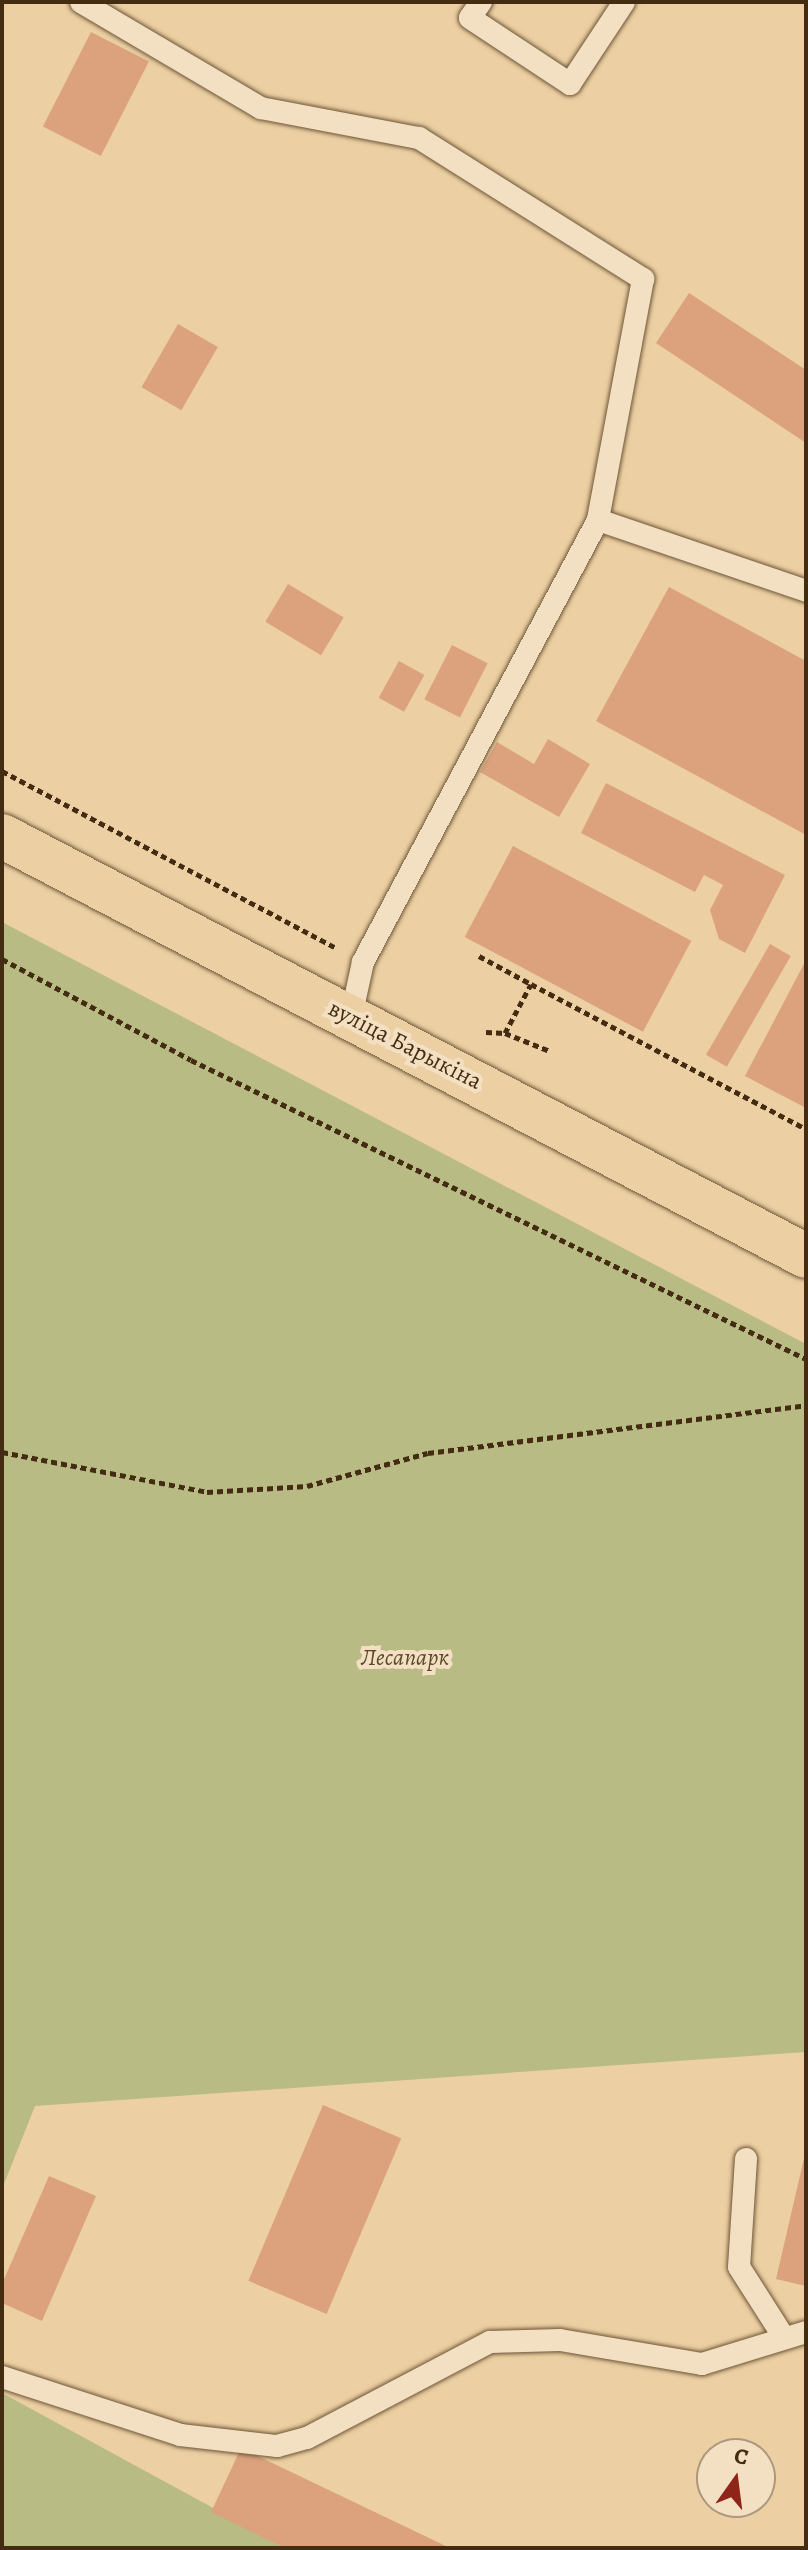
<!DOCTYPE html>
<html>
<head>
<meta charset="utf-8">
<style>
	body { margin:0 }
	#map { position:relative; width:808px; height:2550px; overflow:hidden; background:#ecd0a3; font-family:Alegreya,serif }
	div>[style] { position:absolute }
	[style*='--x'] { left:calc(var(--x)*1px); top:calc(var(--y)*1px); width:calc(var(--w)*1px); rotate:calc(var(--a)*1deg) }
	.green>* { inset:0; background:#b9bb85 }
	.building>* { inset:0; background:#dba27d; transform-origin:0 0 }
	.path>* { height:5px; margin-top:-2.5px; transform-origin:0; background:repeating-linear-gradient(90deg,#442c13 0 6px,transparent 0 10px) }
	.roads { filter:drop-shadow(0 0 2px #6e5537) drop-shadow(0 0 2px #6e5537) }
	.lane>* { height:22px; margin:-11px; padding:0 11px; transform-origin:11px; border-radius:11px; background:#f3e0c3 }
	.primary>* { height:44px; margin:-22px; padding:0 22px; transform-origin:22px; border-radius:22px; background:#ecd0a3 }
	span { translate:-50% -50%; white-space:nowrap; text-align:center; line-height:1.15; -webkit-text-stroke:8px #f3e0c3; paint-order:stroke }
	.street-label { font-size:24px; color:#442c13 }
	.park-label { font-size:24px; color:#5b492a; font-style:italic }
	.frame { position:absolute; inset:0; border:4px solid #442c13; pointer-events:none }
	.north { position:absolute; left:696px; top:2438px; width:80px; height:80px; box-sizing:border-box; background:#f3e0c3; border:2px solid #ad987d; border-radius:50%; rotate:14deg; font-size:22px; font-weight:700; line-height:32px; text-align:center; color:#442c13 }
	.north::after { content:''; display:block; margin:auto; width:28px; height:36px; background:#8f2418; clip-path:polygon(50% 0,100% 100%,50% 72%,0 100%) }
</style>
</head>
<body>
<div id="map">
	<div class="green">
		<div style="clip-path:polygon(2px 922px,806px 1344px,806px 2052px,35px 2106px,2px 2189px)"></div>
		<div style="clip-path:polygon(2px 2393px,287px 2548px,2px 2548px)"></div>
	</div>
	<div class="building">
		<div style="left:91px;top:32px;width:65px;height:106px;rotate:27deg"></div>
		<div style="clip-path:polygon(689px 293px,806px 370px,806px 443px,656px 343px)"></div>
		<div style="left:178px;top:324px;width:46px;height:73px;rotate:30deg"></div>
		<div style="left:288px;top:584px;width:65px;height:44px;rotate:31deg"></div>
		<div style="clip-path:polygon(669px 587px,806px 661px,806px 835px,596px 721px)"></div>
		<div style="left:452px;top:645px;width:40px;height:61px;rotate:27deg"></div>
		<div style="left:399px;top:661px;width:29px;height:42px;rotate:29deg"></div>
		<div style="clip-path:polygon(548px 739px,590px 764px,559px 817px,480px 772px,497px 742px,534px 764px)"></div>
		<div style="clip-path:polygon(606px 783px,785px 875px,745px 953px,719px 939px,710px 910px,723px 885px,704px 875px,695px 892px,581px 833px)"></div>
		<div style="left:513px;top:846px;width:202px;height:103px;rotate:28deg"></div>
		<div style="left:770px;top:944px;width:24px;height:128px;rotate:30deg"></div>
		<div style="clip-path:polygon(806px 960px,806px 1108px,745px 1076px)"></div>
		<div style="left:323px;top:2105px;width:85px;height:191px;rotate:23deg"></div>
		<div style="clip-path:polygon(805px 2154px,806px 2154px,806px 2286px,776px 2279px)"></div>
		<div style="clip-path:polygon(49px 2176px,96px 2196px,42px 2321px,2px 2303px,2px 2284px)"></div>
		<div style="clip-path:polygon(241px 2448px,450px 2548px,285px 2548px,211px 2512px)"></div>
	</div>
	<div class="path">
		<div style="--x:2;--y:771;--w:379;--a:27.9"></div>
		<div style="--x:479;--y:956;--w:59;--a:28.3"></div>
		<div style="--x:2;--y:959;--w:214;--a:28.1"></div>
		<div style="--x:191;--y:1060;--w:684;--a:25.93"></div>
		<div style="--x:486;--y:1032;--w:19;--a:3"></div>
		<div style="--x:505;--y:1033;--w:55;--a:-62"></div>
		<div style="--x:531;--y:984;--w:311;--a:27.8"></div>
		<div style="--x:505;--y:1033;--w:48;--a:21.8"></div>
		<div style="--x:2;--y:1452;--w:209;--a:11"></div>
		<div style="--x:207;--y:1492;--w:100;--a:-3.4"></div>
		<div style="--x:307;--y:1486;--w:125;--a:-15.3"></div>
		<div style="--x:428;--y:1453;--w:381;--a:-7.2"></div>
	</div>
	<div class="roads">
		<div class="lane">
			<div style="--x:81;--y:2;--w:209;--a:30.5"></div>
			<div style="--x:261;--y:108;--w:161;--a:10.8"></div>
			<div style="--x:419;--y:138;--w:265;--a:32.2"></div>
			<div style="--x:643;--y:279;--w:245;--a:100.6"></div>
			<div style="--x:481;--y:2;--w:19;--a:125"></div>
			<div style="--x:470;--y:18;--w:120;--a:33.4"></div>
			<div style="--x:570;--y:84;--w:98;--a:-56.6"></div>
			<div style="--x:351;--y:1017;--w:56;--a:-77.7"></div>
			<div style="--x:363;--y:962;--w:501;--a:-62"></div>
			<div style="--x:598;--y:520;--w:220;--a:18.8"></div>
			<div style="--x:746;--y:2159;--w:108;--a:93.7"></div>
			<div style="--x:739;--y:2267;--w:82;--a:57.5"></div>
			<div style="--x:2;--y:2377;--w:187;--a:18"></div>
			<div style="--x:180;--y:2435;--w:98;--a:6.5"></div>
			<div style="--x:277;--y:2446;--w:31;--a:-15"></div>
			<div style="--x:307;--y:2438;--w:207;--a:-27.7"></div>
			<div style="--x:490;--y:2342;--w:70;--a:-1.6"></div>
			<div style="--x:560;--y:2340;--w:144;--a:9.6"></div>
			<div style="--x:702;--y:2364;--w:109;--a:-17.1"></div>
		</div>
		<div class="primary">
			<div style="--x:2;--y:836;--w:907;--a:27.58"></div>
		</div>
	</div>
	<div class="street-label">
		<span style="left:405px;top:1045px;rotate:27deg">вуліца Барыкіна</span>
	</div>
	<div class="park-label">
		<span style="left:405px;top:1658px">Лесапарк</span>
	</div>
	<div class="frame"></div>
	<div class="north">С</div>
</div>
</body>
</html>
